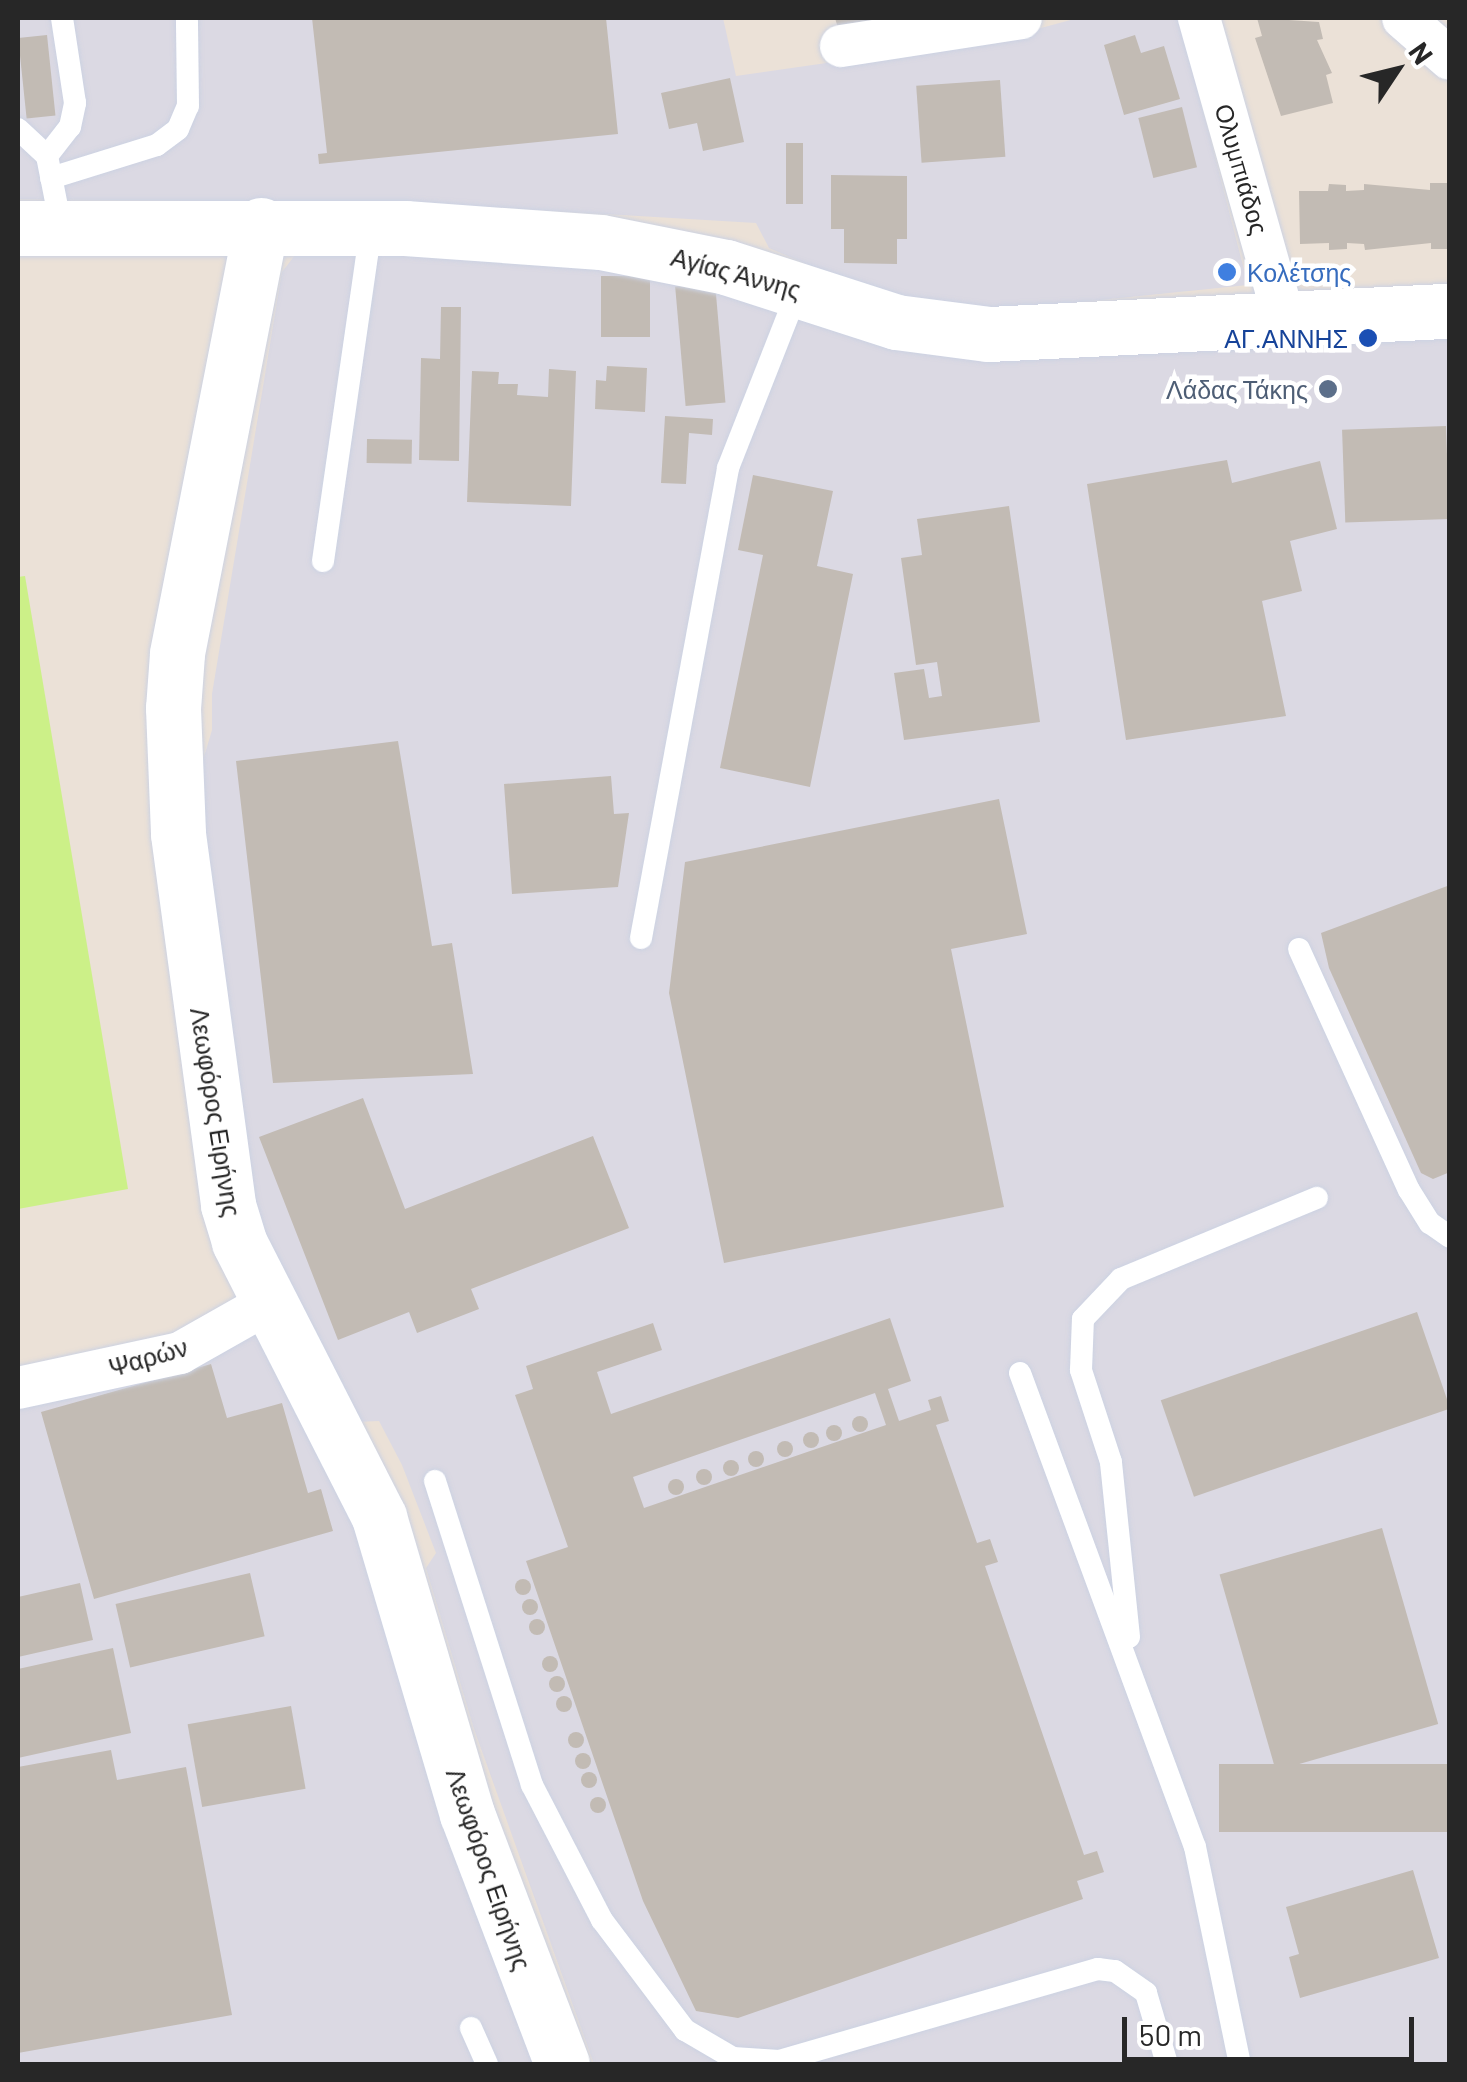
<!DOCTYPE html>
<html>
<head>
<meta charset="utf-8">
<style>
	body { margin:0 }
	#map { position:relative; width:1467px; height:2082px; overflow:hidden; background:#ebe1d7; font-family:Barlow,sans-serif }
	div>[style] { position:absolute }
	[style*='--x'] { left:calc(var(--x)*1px); top:calc(var(--y)*1px); width:calc(var(--w)*1px); rotate:calc(var(--a)*1deg) }
	.industrial>* { inset:0; background:#dbd9e3 }
	.pitch>* { inset:0; background:#ccf088 }
	.building>* { inset:0; background:#c2bbb4; transform-origin:0 0 }
	.round { border-radius:50% }
	.roads { filter:drop-shadow(0 0 2px #ccd2e2) drop-shadow(0 0 2px #ccd2e2) }
	.lane>* { height:22px; margin:-11px; padding:0 11px; transform-origin:11px; border-radius:11px; background:#fff }
	.street>* { height:42px; margin:-21px; padding:0 21px; transform-origin:21px; border-radius:21px; background:#fff }
	.secondary>* { height:55px; margin:-27.5px; padding:0 27.5px; transform-origin:27.5px; border-radius:27.5px; background:#fff }
	.dots>* { width:28px; height:28px; translate:-50% -50%; box-sizing:border-box; border:5px solid #fff; border-radius:50% }
	span { translate:-50% -50%; white-space:nowrap; text-align:center; line-height:1.15; -webkit-text-stroke:9px #fff; paint-order:stroke }
	.street-label { font-size:25px; color:#272727 }
	.shop-label { font-size:25px; color:#366cbe }
	.left { translate:0 -50%; text-align:left }
	.transit-label { font-size:25px; color:#164399 }
	.right { translate:-100% -50%; text-align:right }
	.service-label { font-size:25px; color:#4e5e75 }
	.frame { position:absolute; inset:0; border:20px solid #272727; pointer-events:none }
	.north { position:absolute; left:1347px; top:20px; width:100px; height:100px; -webkit-text-stroke:8px #fff; paint-order:stroke; rotate:55deg; font-size:28px; font-weight:700; line-height:40px; text-align:center; color:#272727 }
	.north::after { content:''; display:block; margin:auto; width:35px; height:45px; background:#272727; clip-path:polygon(50% 0,100% 100%,50% 72%,0 100%) }
	.scale { position:absolute; left:1122px; top:2017px; width:292px; height:45px; box-sizing:border-box; border:5px solid #272727; border-top:0; padding-left:12px; font-size:30px; line-height:35px; white-space:nowrap; color:#272727; -webkit-text-stroke:8px #fff; paint-order:stroke }
</style>
</head>
<body>
<div id="map">
	<div class="industrial">
		<div style="clip-path:polygon(18px 18px,723px 18px,736px 76px,1008px 37px,1078px 18px,1179px 18px,1248px 285px,1010px 309px,920px 300px,837px 277px,769px 248px,756px 223px,417px 203px,18px 199px)"></div>
		<div style="clip-path:polygon(299px 250px,598px 261px,853px 329px,1449px 324px,1449px 2064px,594px 2064px,474px 1729px,426px 1568px,436px 1553px,402px 1465px,379px 1421px,356px 1422px,258px 1254px,187px 814px,212px 730px,212px 694px,282px 272px)"></div>
		<div style="clip-path:polygon(261px 1324px,316px 1409px,546px 2064px,18px 2064px,18px 1409px,105px 1389px)"></div>
	</div>
	<div class="pitch">
		<div style="clip-path:polygon(25px 576px,128px 1189px,18px 1209px,18px 577px)"></div>
	</div>
	<div class="building">
		<div style="clip-path:polygon(312px 18px,606px 18px,618px 134px,319px 164px,318px 154px,327px 153px)"></div>
		<div style="clip-path:polygon(835px 18px,884px 18px,885px 22px,838px 28px)"></div>
		<div style="clip-path:polygon(1257px 18px,1319px 22px,1323px 39px,1317px 40px,1332px 73px,1326px 75px,1333px 103px,1281px 116px,1255px 38px,1262px 36px)"></div>
		<div style="left:47px;top:35px;width:81px;height:29px;rotate:84deg"></div>
		<div style="clip-path:polygon(1135px 35px,1141px 53px,1164px 46px,1180px 99px,1124px 115px,1104px 45px)"></div>
		<div style="clip-path:polygon(730px 78px,744px 142px,703px 151px,697px 123px,669px 129px,661px 93px)"></div>
		<div style="left:1000px;top:80px;width:77px;height:84px;rotate:86deg"></div>
		<div style="left:1182px;top:107px;width:62px;height:45px;rotate:76deg"></div>
		<div style="left:786px;top:143px;width:17px;height:61px"></div>
		<div style="clip-path:polygon(831px 175px,907px 176px,907px 239px,897px 239px,897px 264px,844px 263px,844px 229px,831px 229px)"></div>
		<div style="clip-path:polygon(1430px 183px,1448px 183px,1448px 249px,1431px 249px,1431px 243px,1365px 250px,1364px 244px,1347px 243px,1347px 249px,1329px 250px,1329px 243px,1300px 244px,1299px 191px,1328px 191px,1329px 184px,1346px 185px,1346px 191px,1364px 190px,1364px 184px,1430px 190px)"></div>
		<div style="left:601px;top:276px;width:49px;height:61px"></div>
		<div style="left:715px;top:283px;width:120px;height:40px;rotate:85deg"></div>
		<div style="clip-path:polygon(441px 307px,461px 307px,459px 461px,419px 460px,421px 358px,440px 359px)"></div>
		<div style="clip-path:polygon(607px 366px,647px 368px,645px 412px,595px 409px,596px 380px,606px 381px)"></div>
		<div style="clip-path:polygon(549px 369px,576px 371px,571px 506px,467px 502px,472px 371px,499px 372px,498px 384px,518px 384px,517px 395px,548px 397px)"></div>
		<div style="clip-path:polygon(665px 416px,713px 419px,712px 435px,689px 433px,686px 484px,661px 483px)"></div>
		<div style="left:1446px;top:426px;width:93px;height:104px;rotate:88deg"></div>
		<div style="left:367px;top:439px;width:45px;height:24px;rotate:1deg"></div>
		<div style="clip-path:polygon(1227px 460px,1232px 483px,1320px 461px,1337px 529px,1290px 541px,1302px 591px,1262px 601px,1286px 716px,1126px 740px,1087px 484px)"></div>
		<div style="clip-path:polygon(753px 475px,833px 491px,817px 566px,853px 574px,810px 787px,720px 768px,763px 555px,738px 550px)"></div>
		<div style="clip-path:polygon(1009px 506px,1040px 722px,904px 740px,894px 673px,924px 669px,929px 698px,942px 696px,937px 662px,916px 665px,901px 558px,922px 555px,917px 519px)"></div>
		<div style="clip-path:polygon(398px 741px,432px 946px,452px 943px,473px 1074px,273px 1083px,236px 761px)"></div>
		<div style="clip-path:polygon(611px 776px,614px 814px,629px 813px,618px 887px,512px 894px,504px 784px)"></div>
		<div style="clip-path:polygon(999px 799px,1027px 934px,951px 949px,1004px 1207px,724px 1263px,669px 993px,685px 862px)"></div>
		<div style="clip-path:polygon(1450px 885px,1450px 1172px,1433px 1179px,1421px 1173px,1329px 968px,1321px 933px)"></div>
		<div style="clip-path:polygon(363px 1098px,405px 1209px,593px 1136px,629px 1228px,471px 1289px,479px 1309px,417px 1333px,409px 1312px,338px 1340px,259px 1137px)"></div>
		<div style="left:1417px;top:1312px;width:102px;height:271px;rotate:71deg"></div>
		<div style="clip-path:polygon(evenodd,890px 1318px,911px 1381px,888px 1389px,899px 1421px,931px 1410px,928px 1400px,941px 1396px,949px 1421px,936px 1425px,977px 1543px,990px 1539px,998px 1562px,985px 1566px,1084px 1855px,1097px 1851px,1104px 1872px,1077px 1881px,1083px 1899px,738px 2018px,696px 2011px,643px 1901px,526px 1561px,568px 1547px,515px 1395px,533px 1389px,526px 1366px,653px 1323px,662px 1350px,597px 1372px,611px 1414px,890px 1318px,875px 1393px,886px 1425px,644px 1508px,633px 1477px,875px 1393px)"></div>
		<div style="clip-path:polygon(211px 1364px,227px 1418px,282px 1403px,308px 1493px,321px 1489px,333px 1531px,94px 1599px,41px 1412px)"></div>
		<div class="round" style="left:852px;top:1416px;width:16px;height:16px"></div>
		<div class="round" style="left:826px;top:1425px;width:16px;height:16px"></div>
		<div class="round" style="left:803px;top:1432px;width:16px;height:16px"></div>
		<div class="round" style="left:777px;top:1441px;width:16px;height:16px"></div>
		<div class="round" style="left:748px;top:1451px;width:16px;height:16px"></div>
		<div class="round" style="left:723px;top:1460px;width:16px;height:16px"></div>
		<div class="round" style="left:696px;top:1469px;width:16px;height:16px"></div>
		<div class="round" style="left:668px;top:1479px;width:16px;height:16px"></div>
		<div style="left:1382px;top:1528px;width:204px;height:169px;rotate:74deg"></div>
		<div style="left:250px;top:1573px;width:65px;height:138px;rotate:77deg"></div>
		<div class="round" style="left:515px;top:1579px;width:16px;height:16px"></div>
		<div style="clip-path:polygon(80px 1583px,93px 1640px,18px 1657px,18px 1597px)"></div>
		<div class="round" style="left:522px;top:1599px;width:16px;height:16px"></div>
		<div class="round" style="left:529px;top:1619px;width:16px;height:16px"></div>
		<div style="clip-path:polygon(113px 1648px,131px 1733px,18px 1758px,18px 1669px)"></div>
		<div class="round" style="left:542px;top:1656px;width:16px;height:16px"></div>
		<div class="round" style="left:549px;top:1676px;width:16px;height:16px"></div>
		<div class="round" style="left:556px;top:1696px;width:16px;height:16px"></div>
		<div style="left:291px;top:1706px;width:84px;height:105px;rotate:80deg"></div>
		<div class="round" style="left:568px;top:1732px;width:16px;height:16px"></div>
		<div style="clip-path:polygon(111px 1750px,117px 1780px,186px 1767px,232px 2015px,18px 2053px,18px 1767px)"></div>
		<div class="round" style="left:575px;top:1753px;width:16px;height:16px"></div>
		<div style="left:1450px;top:1764px;width:68px;height:231px;rotate:90deg"></div>
		<div class="round" style="left:581px;top:1772px;width:16px;height:16px"></div>
		<div class="round" style="left:590px;top:1797px;width:16px;height:16px"></div>
		<div style="clip-path:polygon(1413px 1870px,1439px 1958px,1300px 1998px,1289px 1957px,1299px 1954px,1286px 1907px)"></div>
	</div>
	<div class="roads">
		<div class="lane">
			<div style="--x:18;--y:129;--w:40;--a:43"></div>
			<div style="--x:47;--y:156;--w:72;--a:78.8"></div>
			<div style="--x:47;--y:156;--w:37;--a:-52"></div>
			<div style="--x:70;--y:127;--w:25;--a:-78"></div>
			<div style="--x:75;--y:103;--w:86;--a:-98.7"></div>
			<div style="--x:51;--y:178;--w:111;--a:-17.3"></div>
			<div style="--x:157;--y:145;--w:26;--a:-37"></div>
			<div style="--x:178;--y:129;--w:25;--a:-67"></div>
			<div style="--x:188;--y:106;--w:88;--a:-90.7"></div>
			<div style="--x:323;--y:561;--w:337;--a:-81.8"></div>
			<div style="--x:641;--y:938;--w:478;--a:-79.5"></div>
			<div style="--x:728;--y:468;--w:191;--a:-68.5"></div>
			<div style="--x:1299;--y:949;--w:265;--a:65.5"></div>
			<div style="--x:1409;--y:1190;--w:39;--a:58"></div>
			<div style="--x:1430;--y:1223;--w:24;--a:35"></div>
			<div style="--x:1020;--y:1373;--w:505;--a:69.74"></div>
			<div style="--x:1195;--y:1847;--w:222;--a:78.3"></div>
			<div style="--x:435;--y:1481;--w:319;--a:72.3"></div>
			<div style="--x:532;--y:1785;--w:152;--a:62.6"></div>
			<div style="--x:602;--y:1920;--w:138;--a:53"></div>
			<div style="--x:685;--y:2030;--w:56;--a:30.3"></div>
			<div style="--x:733;--y:2058;--w:46;--a:3.7"></div>
			<div style="--x:779;--y:2061;--w:332;--a:-16.1"></div>
			<div style="--x:1098;--y:1969;--w:17;--a:7"></div>
			<div style="--x:1115;--y:1971;--w:38;--a:35"></div>
			<div style="--x:1146;--y:1993;--w:74;--a:73.5"></div>
			<div style="--x:1129;--y:1637;--w:176;--a:-95.9"></div>
			<div style="--x:1111;--y:1462;--w:97;--a:-108.1"></div>
			<div style="--x:1081;--y:1370;--w:51;--a:-87.8"></div>
			<div style="--x:1083;--y:1319;--w:55;--a:-46.5"></div>
			<div style="--x:1121;--y:1279;--w:212;--a:-22.5"></div>
			<div style="--x:471;--y:2028;--w:39;--a:66"></div>
		</div>
		<div class="street">
			<div style="--x:1199;--y:18;--w:315;--a:74.2"></div>
			<div style="--x:1403;--y:18;--w:62;--a:41.1"></div>
			<div style="--x:841;--y:46;--w:182;--a:-8.8"></div>
			<div style="--x:18;--y:1388;--w:166;--a:-12.2"></div>
			<div style="--x:180;--y:1353;--w:103;--a:-29.5"></div>
		</div>
		<div class="secondary">
			<div style="--x:261;--y:225;--w:437;--a:101.1"></div>
			<div style="--x:177;--y:654;--w:54;--a:94.2"></div>
			<div style="--x:173;--y:708;--w:126;--a:87.7"></div>
			<div style="--x:178;--y:834;--w:374;--a:82.3"></div>
			<div style="--x:228;--y:1205;--w:39;--a:73"></div>
			<div style="--x:239;--y:1242;--w:309;--a:63"></div>
			<div style="--x:379;--y:1517;--w:310;--a:73.5"></div>
			<div style="--x:467;--y:1814;--w:267;--a:69.2"></div>
			<div style="--x:18;--y:228;--w:387;--a:0"></div>
			<div style="--x:405;--y:228;--w:196;--a:4.1"></div>
			<div style="--x:601;--y:242;--w:127;--a:11.3"></div>
			<div style="--x:726;--y:267;--w:179;--a:17.9"></div>
			<div style="--x:896;--y:322;--w:94;--a:7.4"></div>
			<div style="--x:989;--y:334;--w:462;--a:-2.9"></div>
		</div>
	</div>
	<div class="dots">
		<div style="left:1227px;top:272px;background:#3f7fe0"></div>
		<div style="left:1368px;top:338px;background:#1a4fb4"></div>
		<div style="left:1328px;top:389px;background:#5c6f8a"></div>
	</div>
	<div class="street-label">
		<span style="left:1242px;top:169px;rotate:74deg">Ολυμπιάδος</span>
		<span style="left:736px;top:273px;rotate:15deg">Αγίας Άννης</span>
		<span style="left:216px;top:1112px;rotate:81deg">Λεωφόρος Ειρήνης</span>
		<span style="left:148px;top:1357px;rotate:-16deg">Ψαρών</span>
		<span style="left:489px;top:1869px;rotate:71deg">Λεωφόρος Ειρήνης</span>
	</div>
	<div class="shop-label">
		<span class="left" style="left:1247px;top:272px">Κολέτσης</span>
	</div>
	<div class="transit-label">
		<span class="right" style="left:1348px;top:338px">ΑΓ.ΑΝΝΗΣ</span>
	</div>
	<div class="service-label">
		<span class="right" style="left:1308px;top:389px">Λάδας Τάκης</span>
	</div>
	<div class="frame"></div>
	<div class="north">N</div>
	<div class="scale">50 m</div>
</div>
</body>
</html>
